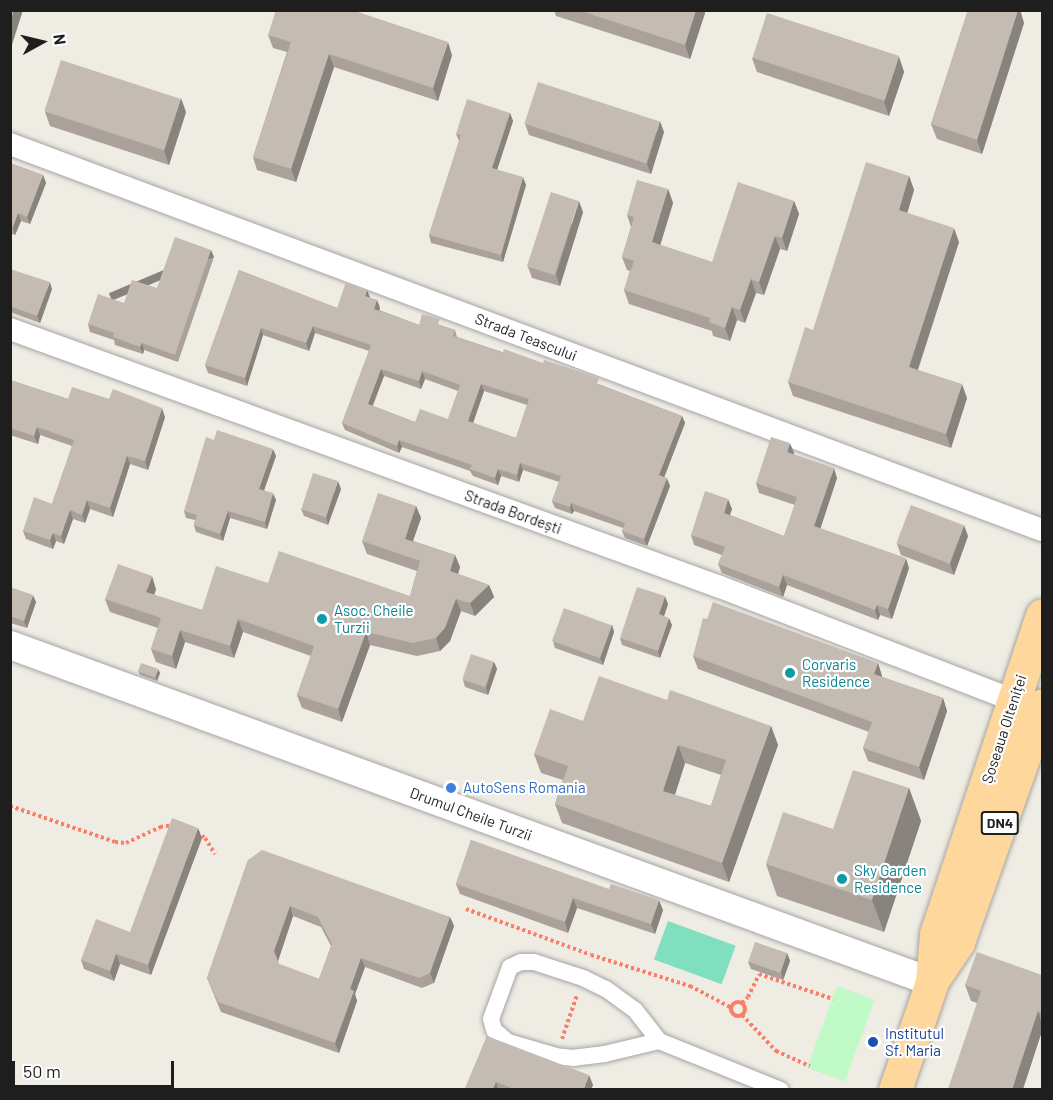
<!DOCTYPE html>
<html>
<head>
<meta charset="utf-8">
<style>
	body { margin:0 }
	#map { position:relative; width:1053px; height:1100px; overflow:hidden; background:#efece4; font-family:Barlow,sans-serif }
	div>[style] { position:absolute }
	[style*='--x'] { left:calc(var(--x)*1px); top:calc(var(--y)*1px); width:calc(var(--w)*1px); rotate:calc(var(--a)*1deg) }
	.park>* { inset:0; background:#c0fac7; transform-origin:0 0 }
	.pitch>* { inset:0; background:#80dfbf; transform-origin:0 0 }
	.path>* { height:4px; margin-top:-2px; transform-origin:0; background:repeating-linear-gradient(90deg,#fb7e68 0 3px,transparent 0 6px) }
	.path>.ring { margin:-2px; padding:0; box-sizing:content-box; background:none; border:4px solid #fb7e68; border-radius:50% }
	.roads { filter:drop-shadow(0 0 2px #a5a5a5) drop-shadow(0 0 2px #a5a5a5) }
	.pedestrian>* { height:16px; margin:-8px; padding:0 8px; transform-origin:8px; border-radius:8px; background:#fff }
	.minor>* { height:22px; margin:-11px; padding:0 11px; transform-origin:11px; border-radius:11px; background:#fff }
	.tertiary>* { height:28px; margin:-14px; padding:0 14px; transform-origin:14px; border-radius:14px; background:#fff }
	.primary>* { height:33px; margin:-16.5px; padding:0 16.5px; transform-origin:16.5px; border-radius:16.5px; background:#fdd79b }
	.wall>* { inset:0; background:#a9a19a }
	.shaded-wall>* { inset:0; background:#89837d; transform-origin:0 0 }
	.building>* { inset:0; background:#c4bbb3; transform-origin:0 0 }
	.dots>* { width:16px; height:16px; translate:-50% -50%; box-sizing:border-box; border:3px solid #fff; border-radius:50% }
	span { translate:-50% -50%; white-space:nowrap; text-align:center; line-height:1.15; -webkit-text-stroke:4.5px #fff; paint-order:stroke }
	.shield-label span { padding:2px 4px; background:#fff; border:2px solid; border-radius:4px; -webkit-text-stroke-width:0 }
	.shield-label { font-size:14px; color:#1e1e1e; font-weight:700 }
	.street-label { font-size:15px; color:#1e1e1e }
	.culture-label { font-size:15px; color:#0d838f }
	.left { translate:0 -50%; text-align:left }
	.shop-label { font-size:15px; color:#366cbe }
	.transit-label { font-size:15px; color:#164399 }
	.frame { position:absolute; inset:0; border:12px solid #1e1e1e; pointer-events:none }
	.north { position:absolute; left:12px; top:12px; width:60px; height:60px; -webkit-text-stroke:4px #fff; paint-order:stroke; rotate:82deg; font-size:16px; font-weight:700; line-height:24px; text-align:center; color:#1e1e1e }
	.north::after { content:''; display:block; margin:auto; width:21px; height:27px; background:#1e1e1e; clip-path:polygon(50% 0,100% 100%,50% 72%,0 100%) }
	.scale { position:absolute; left:12px; top:1061px; width:162px; height:27px; box-sizing:border-box; border:3px solid #1e1e1e; border-top:0; padding-left:8px; font-size:18px; line-height:21px; white-space:nowrap; color:#1e1e1e; -webkit-text-stroke:4px #fff; paint-order:stroke }
</style>
</head>
<body>
<div id="map">
	<div class="park">
		<div style="left:837px;top:986px;width:40px;height:87px;rotate:20deg"></div>
	</div>
	<div class="pitch">
		<div style="left:668px;top:921px;width:72px;height:41px;rotate:20deg"></div>
	</div>
	<div class="path">
		<div style="--x:10;--y:806;--w:111;--a:18.9"></div>
		<div style="--x:115;--y:842;--w:11;--a:5"></div>
		<div style="--x:126;--y:843;--w:38;--a:-25"></div>
		<div style="--x:160;--y:827;--w:12;--a:-9"></div>
		<div style="--x:197;--y:832;--w:10;--a:37"></div>
		<div style="--x:205;--y:838;--w:19;--a:58"></div>
		<div style="--x:466;--y:909;--w:133;--a:20.2"></div>
		<div style="--x:591;--y:955;--w:104;--a:17.4"></div>
		<div style="--x:690;--y:986;--w:45;--a:27.7"></div>
		<div class="ring" style="left:731px;top:1002px;width:10px;height:10px"></div>
		<div style="--x:742;--y:1003;--w:8;--a:-45"></div>
		<div style="--x:748;--y:997;--w:25;--a:-64"></div>
		<div style="--x:759;--y:974;--w:78;--a:18.7"></div>
		<div style="--x:742;--y:1015;--w:50;--a:46.6"></div>
		<div style="--x:776;--y:1051;--w:37;--a:24"></div>
		<div style="--x:562;--y:1039;--w:46;--a:-71.2"></div>
	</div>
	<div class="roads">
		<div class="pedestrian">
			<div style="--x:659;--y:1041;--w:56;--a:166.5"></div>
			<div style="--x:605;--y:1054;--w:31;--a:173"></div>
			<div style="--x:574;--y:1058;--w:18;--a:-174"></div>
			<div style="--x:556;--y:1056;--w:50;--a:-163.7"></div>
			<div style="--x:508;--y:1042;--w:18;--a:-139"></div>
			<div style="--x:494;--y:1030;--w:11;--a:-105"></div>
			<div style="--x:491;--y:1019;--w:55;--a:-69.9"></div>
			<div style="--x:510;--y:967;--w:12;--a:-24"></div>
			<div style="--x:521;--y:962;--w:13;--a:0"></div>
			<div style="--x:534;--y:962;--w:52;--a:18.1"></div>
			<div style="--x:583;--y:978;--w:25;--a:26"></div>
			<div style="--x:606;--y:989;--w:36;--a:36"></div>
			<div style="--x:635;--y:1010;--w:39;--a:52"></div>
			<div style="--x:659;--y:1041;--w:131;--a:21.9"></div>
		</div>
		<div class="minor">
			<div style="--x:10;--y:144;--w:1102;--a:20.51"></div>
			<div style="--x:10;--y:329;--w:755;--a:19.97"></div>
			<div style="--x:720;--y:587;--w:314;--a:21.1"></div>
		</div>
		<div class="tertiary">
			<div style="--x:10;--y:645;--w:982;--a:20.08"></div>
		</div>
		<div class="primary">
			<div style="--x:936;--y:975;--w:40;--a:-56"></div>
			<div style="--x:958;--y:942;--w:251;--a:-70.5"></div>
			<div style="--x:895;--y:1090;--w:114;--a:-71.1"></div>
			<div style="--x:932;--y:982;--w:48;--a:-85.2"></div>
			<div style="--x:936;--y:934;--w:336;--a:-71.6"></div>
		</div>
	</div>
	<div class="wall">
		<div style="clip-path:polygon(554px 10px,704px 10px,705px 13px,690px 59px,556px 16px)"></div>
		<div style="clip-path:polygon(968px 10px,1020px 10px,1024px 23px,982px 154px,937px 139px,931px 124px)"></div>
		<div style="clip-path:polygon(268px 35px,452px 55px,438px 101px,334px 67px,296px 182px,257px 170px,253px 157px,287px 52px,273px 48px)"></div>
		<div style="clip-path:polygon(899px 57px,904px 72px,889px 116px,757px 72px,752px 58px)"></div>
		<div style="clip-path:polygon(45px 112px,186px 112px,169px 165px,50px 126px)"></div>
		<div style="clip-path:polygon(510px 113px,513px 121px,497px 170px,526px 185px,503px 262px,431px 243px,429px 235px,459px 141px,456px 134px)"></div>
		<div style="clip-path:polygon(525px 124px,664px 132px,651px 174px,529px 135px)"></div>
		<div style="clip-path:polygon(10px 163px,43px 175px,46px 183px,30px 224px,21px 221px,15px 235px,10px 233px)"></div>
		<div style="clip-path:polygon(909px 176px,914px 190px,907px 213px,959px 242px,918px 370px,967px 398px,951px 448px,793px 396px,788px 382px,813px 330px)"></div>
		<div style="clip-path:polygon(668px 189px,673px 203px,660px 245px,712px 262px,794px 201px,799px 214px,787px 251px,780px 249px,764px 295px,756px 293px,745px 323px,737px 320px,730px 341px,713px 336px,712px 331px,629px 304px,624px 290px,630px 271px,627px 270px,622px 257px,631px 227px,627px 215px)"></div>
		<div style="clip-path:polygon(583px 212px,560px 286px,532px 278px,528px 267px)"></div>
		<div style="clip-path:polygon(214px 257px,178px 362px,144px 350px,143px 354px,115px 345px,114px 340px,90px 332px,88px 324px,124px 303px,157px 288px)"></div>
		<div style="clip-path:polygon(10px 269px,52px 289px,40px 323px,10px 312px)"></div>
		<div style="clip-path:polygon(evenodd,239px 270px,337px 308px,370px 297px,370px 298px,377px 300px,380px 308px,379px 310px,419px 325px,442px 326px,455px 330px,457px 337px,601px 385px,682px 416px,685px 423px,664px 477px,670px 486px,647px 546px,625px 538px,622px 531px,623px 528px,574px 511px,572px 514px,555px 508px,552px 501px,559px 482px,523px 470px,519px 482px,501px 476px,498px 485px,473px 476px,470px 471px,402px 447px,399px 453px,345px 430px,342px 423px,369px 351px,315px 333px,309px 351px,263px 335px,247px 386px,208px 373px,205px 365px,239px 270px,384px 376px,421px 389px,425px 379px,458px 391px,448px 419px,415px 422px,373px 406px,384px 376px,239px 270px,484px 391px,527px 405px,516px 438px,473px 423px,484px 391px)"></div>
		<div style="clip-path:polygon(10px 380px,68px 399px,109px 399px,165px 417px,148px 470px,130px 464px,113px 517px,90px 509px,85px 523px,73px 519px,64px 544px,56px 541px,53px 549px,26px 539px,23px 531px,52px 504px,72px 446px,40px 435px,38px 444px,10px 435px)"></div>
		<div style="clip-path:polygon(794px 453px,793px 454px,837px 478px,820px 528px,909px 568px,892px 619px,880px 615px,878px 620px,787px 585px,783px 597px,722px 573px,718px 564px,722px 555px,694px 545px,691px 535px,732px 509px,730px 515px,784px 536px,795px 505px,759px 493px,756px 483px)"></div>
		<div style="clip-path:polygon(276px 456px,264px 490px,276px 500px,267px 529px,230px 518px,223px 541px,196px 532px,194px 525px,195px 520px,186px 518px,184px 511px)"></div>
		<div style="clip-path:polygon(341px 489px,328px 525px,304px 516px,301px 509px)"></div>
		<div style="clip-path:polygon(416px 506px,421px 518px,413px 541px,455px 555px,460px 567px,458px 574px,489px 585px,494px 597px,475px 616px,461px 611px,450px 641px,440px 651px,417px 656px,370px 645px,342px 722px,302px 708px,297px 695px,311px 656px,243px 632px,234px 658px,185px 642px,176px 669px,156px 662px,151px 649px,158px 628px,110px 612px,105px 599px,156px 589px,154px 595px,202px 610px,268px 583px,410px 596px,417px 571px,367px 554px,362px 541px)"></div>
		<div style="clip-path:polygon(968px 536px,954px 575px,901px 555px,897px 544px)"></div>
		<div style="clip-path:polygon(10px 587px,36px 602px,27px 628px,10px 623px)"></div>
		<div style="clip-path:polygon(668px 604px,664px 616px,672px 625px,660px 658px,622px 645px,620px 638px)"></div>
		<div style="clip-path:polygon(612px 625px,614px 632px,603px 665px,555px 648px,553px 641px)"></div>
		<div style="clip-path:polygon(693px 656px,878px 663px,882px 677px,943px 698px,947px 711px,924px 780px,868px 761px,863px 748px,869px 732px,698px 669px)"></div>
		<div style="clip-path:polygon(494px 662px,497px 669px,488px 695px,465px 687px,463px 680px)"></div>
		<div style="clip-path:polygon(138px 671px,160px 673px,157px 681px,140px 675px)"></div>
		<div style="clip-path:polygon(evenodd,583px 721px,771px 726px,778px 745px,729px 882px,562px 823px,555px 804px,563px 780px,541px 773px,534px 754px,583px 721px,685px 763px,721px 775px,711px 806px,675px 795px,685px 763px)"></div>
		<div style="clip-path:polygon(909px 788px,921px 821px,884px 932px,777px 896px,766px 864px,833px 829px)"></div>
		<div style="clip-path:polygon(202px 838px,151px 975px,120px 964px,114px 981px,84px 969px,81px 960px,130px 932px)"></div>
		<div style="clip-path:polygon(471px 840px,663px 910px,655px 934px,577px 908px,568px 933px,460px 894px,456px 884px)"></div>
		<div style="clip-path:polygon(evenodd,248px 860px,450px 917px,454px 926px,434px 983px,422px 988px,365px 967px,355px 994px,357px 1001px,339px 1053px,221px 1012px,207px 978px,248px 860px,293px 916px,321px 927px,331px 946px,319px 979px,279px 964px,278px 961px,293px 916px)"></div>
		<div style="clip-path:polygon(787px 953px,790px 961px,783px 980px,751px 969px,748px 962px)"></div>
		<div style="clip-path:polygon(1042px 975px,1042px 1031px,1023px 1089px,977px 1003px,971px 1001px,965px 985px)"></div>
		<div style="clip-path:polygon(487px 1036px,593px 1085px,591px 1089px,465px 1089px)"></div>
	</div>
	<div class="shaded-wall">
		<div style="clip-path:polygon(14px 10px,23px 10px,10px 51px,10px 21px)"></div>
		<div style="clip-path:polygon(696px 10px,704px 10px,705px 13px,690px 59px,685px 45px)"></div>
		<div style="clip-path:polygon(1018px 10px,1020px 10px,1024px 23px,982px 154px,977px 140px)"></div>
		<div style="clip-path:polygon(448px 42px,452px 55px,438px 101px,433px 88px)"></div>
		<div style="clip-path:polygon(329px 54px,334px 67px,296px 182px,291px 169px)"></div>
		<div style="clip-path:polygon(899px 57px,904px 72px,889px 116px,884px 102px)"></div>
		<div style="clip-path:polygon(181px 98px,186px 112px,169px 165px,164px 151px)"></div>
		<div style="clip-path:polygon(510px 113px,513px 121px,495px 176px,492px 168px)"></div>
		<div style="clip-path:polygon(660px 121px,664px 132px,651px 174px,647px 164px)"></div>
		<div style="clip-path:polygon(43px 175px,46px 183px,30px 224px,27px 217px)"></div>
		<div style="clip-path:polygon(909px 176px,914px 190px,904px 224px,899px 210px)"></div>
		<div style="clip-path:polygon(523px 177px,526px 185px,503px 262px,501px 255px)"></div>
		<div style="clip-path:polygon(668px 189px,673px 203px,657px 256px,652px 242px)"></div>
		<div style="clip-path:polygon(579px 201px,583px 212px,560px 286px,556px 275px)"></div>
		<div style="clip-path:polygon(794px 201px,799px 214px,787px 251px,782px 238px)"></div>
		<div style="clip-path:polygon(18px 213px,21px 221px,15px 235px,13px 227px)"></div>
		<div style="clip-path:polygon(954px 228px,959px 242px,914px 381px,909px 367px)"></div>
		<div style="clip-path:polygon(775px 236px,780px 249px,764px 295px,759px 282px)"></div>
		<div style="left:211px;top:250px;width:8px;height:111px;rotate:67deg"></div>
		<div style="clip-path:polygon(751px 279px,756px 293px,745px 323px,740px 310px)"></div>
		<div style="clip-path:polygon(50px 282px,52px 289px,40px 323px,37px 316px)"></div>
		<div style="clip-path:polygon(367px 290px,370px 297px,368px 303px,365px 296px)"></div>
		<div style="clip-path:polygon(377px 300px,380px 308px,377px 316px,374px 309px)"></div>
		<div style="clip-path:polygon(732px 307px,737px 320px,730px 341px,725px 328px)"></div>
		<div style="clip-path:polygon(313px 326px,315px 333px,309px 351px,306px 343px)"></div>
		<div style="clip-path:polygon(261px 328px,263px 335px,247px 386px,245px 378px)"></div>
		<div style="clip-path:polygon(142px 343px,144px 350px,143px 354px,140px 347px)"></div>
		<div style="clip-path:polygon(381px 369px,384px 376px,370px 411px,368px 404px)"></div>
		<div style="clip-path:polygon(422px 371px,425px 379px,421px 389px,419px 381px)"></div>
		<div style="clip-path:polygon(481px 384px,484px 391px,471px 429px,468px 421px)"></div>
		<div style="clip-path:polygon(962px 384px,967px 398px,951px 448px,946px 434px)"></div>
		<div style="clip-path:polygon(162px 408px,165px 417px,148px 470px,145px 461px)"></div>
		<div style="clip-path:polygon(682px 416px,685px 423px,662px 483px,659px 475px)"></div>
		<div style="clip-path:polygon(37px 427px,40px 435px,38px 444px,34px 436px)"></div>
		<div style="clip-path:polygon(399px 440px,402px 447px,399px 453px,397px 446px)"></div>
		<div style="clip-path:polygon(790px 443px,794px 453px,791px 462px,787px 452px)"></div>
		<div style="clip-path:polygon(273px 449px,276px 456px,262px 496px,259px 489px)"></div>
		<div style="clip-path:polygon(127px 456px,130px 464px,113px 517px,110px 508px)"></div>
		<div style="clip-path:polygon(520px 463px,523px 470px,519px 482px,517px 475px)"></div>
		<div style="clip-path:polygon(834px 468px,837px 478px,818px 536px,814px 526px)"></div>
		<div style="clip-path:polygon(498px 469px,501px 476px,498px 485px,495px 478px)"></div>
		<div style="clip-path:polygon(667px 478px,670px 486px,647px 546px,644px 539px)"></div>
		<div style="clip-path:polygon(338px 481px,341px 489px,328px 525px,326px 517px)"></div>
		<div style="clip-path:polygon(273px 493px,276px 500px,267px 529px,265px 522px)"></div>
		<div style="clip-path:polygon(728px 499px,732px 509px,727px 522px,724px 513px)"></div>
		<div style="clip-path:polygon(87px 500px,90px 509px,85px 523px,82px 515px)"></div>
		<div style="clip-path:polygon(571px 503px,574px 511px,572px 514px,570px 507px)"></div>
		<div style="clip-path:polygon(416px 506px,421px 518px,409px 552px,405px 539px)"></div>
		<div style="clip-path:polygon(70px 510px,73px 519px,64px 544px,61px 536px)"></div>
		<div style="clip-path:polygon(228px 511px,230px 518px,223px 541px,220px 534px)"></div>
		<div style="clip-path:polygon(964px 525px,968px 536px,954px 575px,950px 564px)"></div>
		<div style="clip-path:polygon(53px 533px,56px 541px,53px 549px,50px 540px)"></div>
		<div style="clip-path:polygon(455px 555px,460px 567px,455px 584px,450px 571px)"></div>
		<div style="clip-path:polygon(906px 558px,909px 568px,892px 619px,888px 609px)"></div>
		<div style="clip-path:polygon(783px 575px,787px 585px,783px 597px,779px 587px)"></div>
		<div style="clip-path:polygon(152px 576px,156px 589px,151px 605px,146px 592px)"></div>
		<div style="clip-path:polygon(489px 585px,494px 597px,475px 616px,470px 603px)"></div>
		<div style="clip-path:polygon(33px 595px,36px 602px,27px 628px,24px 621px)"></div>
		<div style="clip-path:polygon(665px 596px,668px 604px,662px 622px,659px 614px)"></div>
		<div style="clip-path:polygon(456px 599px,461px 611px,450px 641px,440px 651px,436px 638px)"></div>
		<div style="clip-path:polygon(877px 605px,880px 615px,878px 620px,875px 610px)"></div>
		<div style="clip-path:polygon(669px 618px,672px 625px,660px 658px,658px 651px)"></div>
		<div style="clip-path:polygon(238px 619px,243px 632px,234px 658px,230px 646px)"></div>
		<div style="clip-path:polygon(612px 625px,614px 632px,603px 665px,600px 657px)"></div>
		<div style="clip-path:polygon(180px 630px,185px 642px,176px 669px,172px 656px)"></div>
		<div style="clip-path:polygon(366px 632px,370px 645px,342px 722px,338px 709px)"></div>
		<div style="clip-path:polygon(494px 662px,497px 669px,488px 695px,486px 688px)"></div>
		<div style="clip-path:polygon(878px 663px,882px 676px,879px 687px,874px 674px)"></div>
		<div style="clip-path:polygon(158px 669px,160px 673px,157px 681px,156px 677px)"></div>
		<div style="clip-path:polygon(943px 698px,947px 711px,924px 780px,919px 767px)"></div>
		<div style="clip-path:polygon(771px 726px,778px 745px,729px 882px,722px 863px)"></div>
		<div style="clip-path:polygon(678px 745px,685px 763px,670px 810px,663px 791px)"></div>
		<div style="clip-path:polygon(909px 788px,921px 821px,884px 932px,872px 900px)"></div>
		<div style="clip-path:polygon(198px 828px,202px 838px,151px 975px,148px 965px)"></div>
		<div style="clip-path:polygon(573px 898px,577px 908px,568px 933px,565px 922px)"></div>
		<div style="clip-path:polygon(659px 900px,663px 910px,655px 934px,651px 924px)"></div>
		<div style="clip-path:polygon(290px 906px,293px 916px,278px 961px,274px 951px)"></div>
		<div style="clip-path:polygon(450px 917px,454px 926px,434px 983px,430px 973px)"></div>
		<div style="clip-path:polygon(787px 953px,790px 961px,783px 980px,781px 972px)"></div>
		<div style="clip-path:polygon(116px 954px,120px 964px,114px 981px,110px 971px)"></div>
		<div style="clip-path:polygon(361px 958px,365px 967px,355px 994px,357px 1001px,339px 1053px,335px 1043px,350px 989px)"></div>
		<div style="clip-path:polygon(1038px 1011px,1042px 1024px,1042px 1031px,1023px 1089px,1012px 1089px)"></div>
		<div style="clip-path:polygon(589px 1075px,593px 1085px,591px 1089px,584px 1089px)"></div>
		<div style="clip-path:polygon(496px 1082px,498px 1089px,493px 1089px)"></div>
	</div>
	<div class="building">
		<div style="clip-path:polygon(10px 10px,14px 10px,10px 21px)"></div>
		<div style="clip-path:polygon(276px 10px,352px 10px,448px 42px,433px 88px,329px 54px,291px 169px,253px 157px,291px 42px,268px 35px)"></div>
		<div style="clip-path:polygon(578px 10px,696px 10px,685px 45px)"></div>
		<div style="clip-path:polygon(968px 10px,1018px 10px,977px 140px,931px 124px)"></div>
		<div style="left:767px;top:13px;width:139px;height:47px;rotate:18deg"></div>
		<div style="left:61px;top:60px;width:126px;height:54px;rotate:18deg"></div>
		<div style="left:538px;top:82px;width:128px;height:44px;rotate:18deg"></div>
		<div style="clip-path:polygon(467px 99px,510px 113px,492px 168px,523px 177px,501px 255px,429px 235px,461px 135px,456px 134px)"></div>
		<div style="clip-path:polygon(866px 162px,909px 176px,899px 210px,954px 228px,909px 367px,962px 384px,946px 434px,788px 382px,805px 327px,813px 330px)"></div>
		<div style="clip-path:polygon(10px 163px,43px 175px,27px 217px,18px 213px,13px 227px,10px 226px)"></div>
		<div style="clip-path:polygon(637px 180px,668px 189px,652px 242px,712px 262px,738px 182px,794px 201px,782px 238px,775px 236px,759px 282px,751px 279px,740px 310px,732px 307px,725px 328px,709px 322px,710px 318px,624px 290px,634px 261px,622px 257px,634px 217px,627px 215px)"></div>
		<div style="left:551px;top:192px;width:29px;height:78px;rotate:18deg"></div>
		<div style="clip-path:polygon(175px 237px,211px 250px,175px 355px,142px 343px,140px 347px,113px 337px,114px 333px,88px 324px,98px 294px,124px 303px,132px 280px,157px 288px)"></div>
		<div style="clip-path:polygon(10px 269px,50px 282px,37px 316px,10px 306px)"></div>
		<div style="clip-path:polygon(evenodd,239px 270px,337px 308px,346px 282px,367px 290px,365px 296px,377px 300px,374px 309px,419px 325px,422px 314px,440px 319px,438px 324px,455px 330px,453px 336px,503px 353px,504px 349px,543px 363px,544px 360px,599px 378px,597px 384px,682px 416px,659px 475px,667px 478px,644px 539px,622px 531px,625px 523px,571px 503px,570px 507px,552px 501px,561px 476px,520px 463px,517px 475px,498px 469px,495px 478px,470px 469px,472px 465px,399px 440px,397px 446px,342px 423px,371px 345px,313px 326px,306px 343px,261px 328px,245px 378px,205px 365px,239px 270px,381px 369px,419px 381px,422px 371px,460px 385px,448px 419px,420px 409px,415px 422px,368px 404px,381px 369px,239px 270px,481px 384px,529px 399px,516px 438px,468px 421px,481px 384px)"></div>
		<div style="clip-path:polygon(10px 380px,68px 399px,72px 387px,109px 399px,113px 389px,162px 408px,145px 461px,127px 456px,110px 508px,87px 500px,82px 515px,70px 510px,61px 536px,53px 533px,50px 540px,23px 531px,34px 497px,52px 504px,74px 440px,37px 427px,34px 436px,10px 428px)"></div>
		<div style="clip-path:polygon(217px 430px,273px 449px,259px 489px,273px 493px,265px 522px,228px 511px,220px 534px,194px 525px,197px 515px,184px 511px,206px 437px,214px 440px)"></div>
		<div style="clip-path:polygon(771px 437px,790px 443px,787px 452px,834px 468px,814px 526px,906px 558px,888px 609px,877px 605px,875px 610px,783px 575px,779px 587px,718px 564px,725px 547px,691px 535px,705px 491px,728px 499px,724px 513px,784px 536px,797px 497px,756px 483px)"></div>
		<div style="left:313px;top:473px;width:26px;height:38px;rotate:18deg"></div>
		<div style="clip-path:polygon(378px 493px,416px 506px,405px 539px,455px 555px,450px 571px,489px 585px,470px 603px,456px 599px,445px 628px,436px 638px,413px 643px,366px 632px,338px 709px,297px 695px,314px 646px,238px 619px,230px 646px,180px 630px,172px 656px,151px 649px,161px 618px,105px 599px,118px 564px,152px 576px,146px 592px,202px 610px,216px 566px,268px 583px,279px 551px,410px 596px,420px 561px,362px 541px)"></div>
		<div style="left:911px;top:505px;width:57px;height:41px;rotate:21deg"></div>
		<div style="clip-path:polygon(10px 587px,33px 595px,24px 621px,10px 616px)"></div>
		<div style="clip-path:polygon(637px 587px,665px 596px,659px 614px,669px 618px,658px 651px,620px 638px)"></div>
		<div style="clip-path:polygon(713px 602px,878px 663px,874px 674px,943px 698px,919px 767px,863px 748px,872px 722px,693px 656px,703px 618px,707px 619px)"></div>
		<div style="left:564px;top:608px;width:51px;height:35px;rotate:20deg"></div>
		<div style="left:471px;top:654px;width:24px;height:27px;rotate:19deg"></div>
		<div style="left:141px;top:663px;width:18px;height:9px;rotate:19deg"></div>
		<div style="clip-path:polygon(evenodd,599px 676px,667px 700px,670px 690px,771px 726px,722px 863px,555px 804px,568px 766px,534px 754px,550px 709px,583px 721px,599px 676px,678px 745px,726px 760px,711px 806px,663px 791px,678px 745px)"></div>
		<div style="clip-path:polygon(853px 770px,909px 788px,872px 900px,766px 864px,783px 812px,833px 829px)"></div>
		<div style="clip-path:polygon(172px 818px,198px 828px,148px 965px,116px 954px,110px 971px,81px 960px,96px 919px,130px 932px)"></div>
		<div style="clip-path:polygon(471px 840px,609px 889px,611px 884px,659px 900px,651px 924px,573px 898px,565px 922px,456px 884px)"></div>
		<div style="clip-path:polygon(evenodd,262px 850px,450px 917px,430px 973px,419px 978px,361px 958px,350px 989px,354px 991px,335px 1043px,218px 1002px,207px 978px,248px 860px,262px 850px,290px 906px,318px 917px,332px 944px,319px 979px,279px 964px,274px 951px,290px 906px)"></div>
		<div style="left:755px;top:942px;width:34px;height:21px;rotate:19deg"></div>
		<div style="clip-path:polygon(977px 952px,1042px 975px,1042px 1013px,1038px 1011px,1012px 1089px,948px 1089px,981px 991px,965px 985px)"></div>
		<div style="clip-path:polygon(487px 1036px,589px 1075px,584px 1089px,559px 1089px,554px 1088px,554px 1089px,514px 1089px,496px 1082px,493px 1089px,465px 1089px)"></div>
	</div>
	<div class="dots">
		<div style="left:322px;top:619px;background:#0f9aa8"></div>
		<div style="left:790px;top:673px;background:#0f9aa8"></div>
		<div style="left:451px;top:788px;background:#3f7fe0"></div>
		<div style="left:842px;top:879px;background:#0f9aa8"></div>
		<div style="left:873px;top:1042px;background:#1a4fb4"></div>
	</div>
	<div class="shield-label">
		<span style="left:1000px;top:823px">DN4</span>
	</div>
	<div class="street-label">
		<span style="left:526px;top:337px;rotate:21deg">Strada Teascului</span>
		<span style="left:513px;top:512px;rotate:20deg">Strada Bordești</span>
		<span style="left:1004px;top:729px;rotate:-72deg">Șoseaua Olteniței</span>
		<span style="left:471px;top:814px;rotate:20deg">Drumul Cheile Turzii</span>
	</div>
	<div class="culture-label">
		<span class="left" style="left:334px;top:619px">Asoc. Cheile<br>Turzii</span>
		<span class="left" style="left:802px;top:673px">Corvaris<br>Residence</span>
		<span class="left" style="left:854px;top:879px">Sky Garden<br>Residence</span>
	</div>
	<div class="shop-label">
		<span class="left" style="left:463px;top:788px">AutoSens Romania</span>
	</div>
	<div class="transit-label">
		<span class="left" style="left:885px;top:1042px">Institutul<br>Sf. Maria</span>
	</div>
	<div class="frame"></div>
	<div class="north">N</div>
	<div class="scale">50 m</div>
</div>
</body>
</html>
